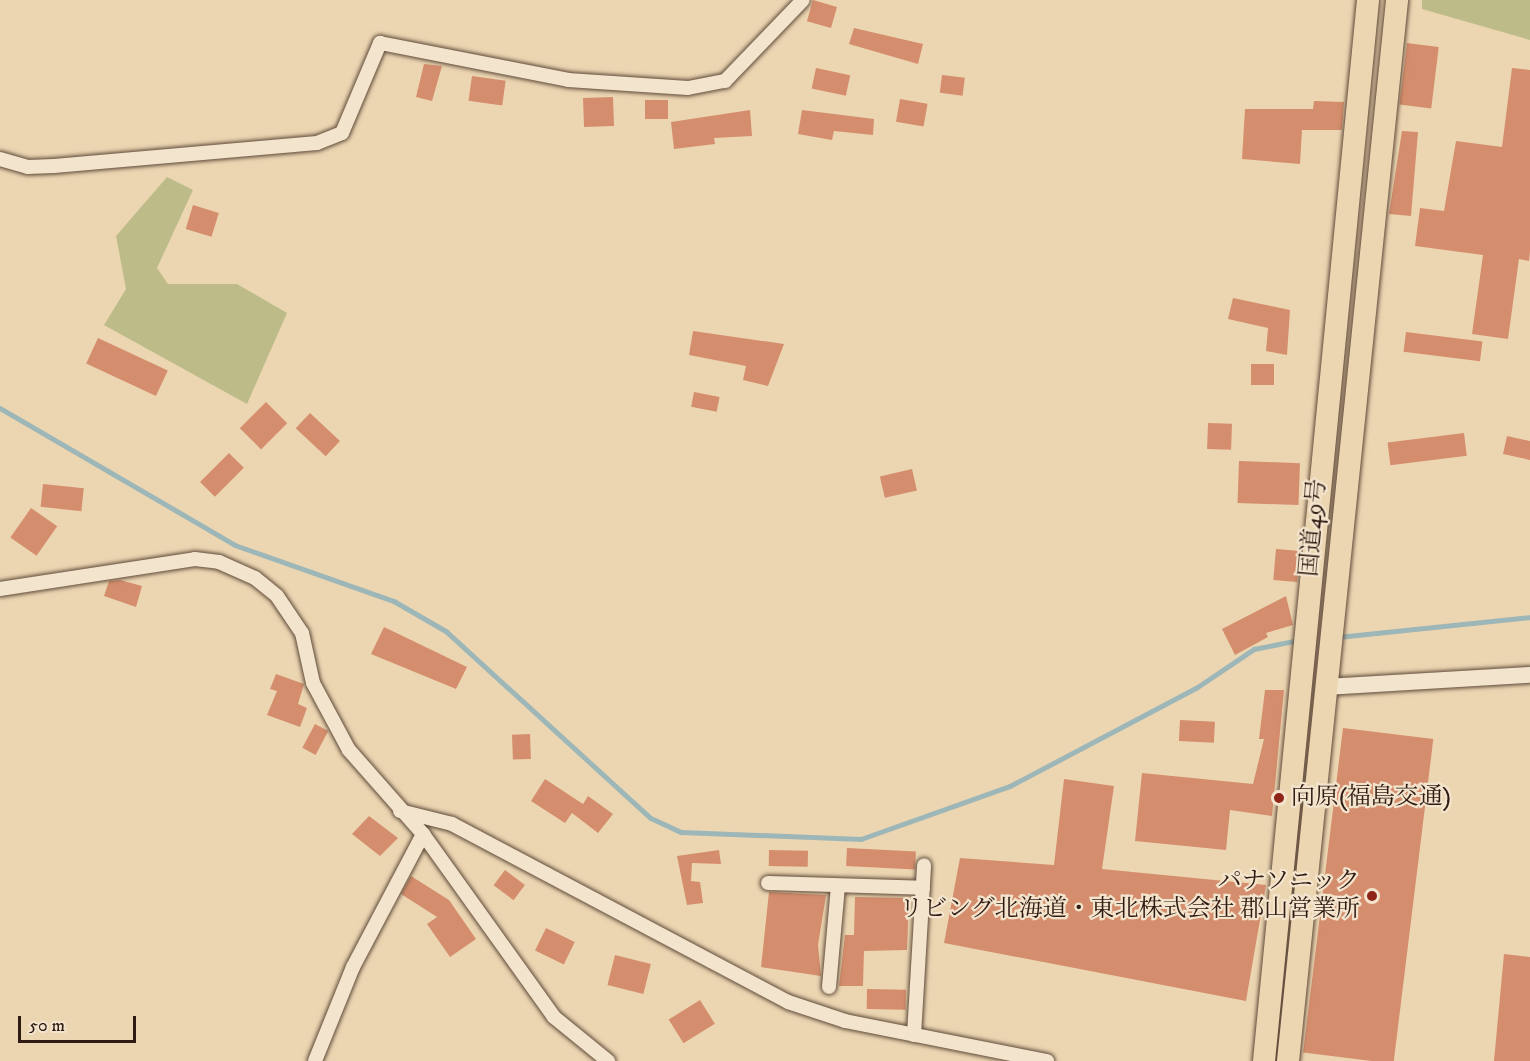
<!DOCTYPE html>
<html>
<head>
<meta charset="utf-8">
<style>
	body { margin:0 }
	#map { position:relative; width:1530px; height:1061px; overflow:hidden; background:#ecd6b2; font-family:"IM FELL DW Pica","Noto Serif JP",serif }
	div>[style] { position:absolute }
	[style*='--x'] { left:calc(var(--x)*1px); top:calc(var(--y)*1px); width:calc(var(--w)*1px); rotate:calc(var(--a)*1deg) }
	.green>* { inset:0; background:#bdbc89 }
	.stream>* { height:4.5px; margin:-2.25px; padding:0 2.25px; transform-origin:2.25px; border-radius:2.25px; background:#9db6b7 }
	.building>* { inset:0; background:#d58e6d; transform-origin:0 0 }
	.roads { filter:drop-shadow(0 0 2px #5f4a3a) drop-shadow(0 0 2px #5f4a3a) }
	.minor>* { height:14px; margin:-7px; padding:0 7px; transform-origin:7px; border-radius:7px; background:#f3e4cd }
	.tertiary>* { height:16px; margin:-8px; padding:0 8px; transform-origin:8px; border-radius:8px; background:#f3e4cd }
	.trunk>* { height:22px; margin:-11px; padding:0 11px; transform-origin:11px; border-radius:11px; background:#ecd6b2 }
	.dots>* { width:16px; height:16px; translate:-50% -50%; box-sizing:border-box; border:3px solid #f3e4cd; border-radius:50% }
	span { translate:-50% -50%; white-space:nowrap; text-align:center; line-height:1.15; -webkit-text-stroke:4.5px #f3e4cd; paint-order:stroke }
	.street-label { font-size:24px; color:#301b12 }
	.poi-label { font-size:24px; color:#301b12 }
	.left { translate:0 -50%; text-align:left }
	.right { translate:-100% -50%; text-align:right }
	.scale { position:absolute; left:18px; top:1016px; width:118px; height:27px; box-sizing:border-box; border:3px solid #301b12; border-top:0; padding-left:8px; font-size:18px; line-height:21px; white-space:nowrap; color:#301b12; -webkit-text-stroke:4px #f3e4cd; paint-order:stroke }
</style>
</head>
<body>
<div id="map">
	<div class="green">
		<div style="clip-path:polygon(1422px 0,1530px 0,1530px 40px,1422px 9px)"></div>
		<div style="clip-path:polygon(167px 177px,193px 190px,157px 268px,168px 284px,237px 284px,287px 313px,247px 404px,104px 325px,126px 289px,116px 236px)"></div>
	</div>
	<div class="stream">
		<div style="--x:0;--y:408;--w:272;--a:30.2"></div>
		<div style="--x:235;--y:545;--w:169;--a:19.4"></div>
		<div style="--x:394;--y:601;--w:60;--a:30"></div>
		<div style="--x:446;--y:631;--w:277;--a:42.4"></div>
		<div style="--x:651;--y:818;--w:33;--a:25"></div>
		<div style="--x:681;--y:832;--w:180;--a:2.2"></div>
		<div style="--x:861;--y:839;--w:158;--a:-19.6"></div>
		<div style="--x:1010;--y:786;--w:210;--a:-27.8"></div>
		<div style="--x:1196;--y:688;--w:70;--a:-33.9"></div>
		<div style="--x:1254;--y:649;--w:46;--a:-11.3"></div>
		<div style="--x:1338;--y:637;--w:193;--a:-5.9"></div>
	</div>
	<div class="building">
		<div style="left:813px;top:0;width:25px;height:22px;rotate:16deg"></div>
		<div style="clip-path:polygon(854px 28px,923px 44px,918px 64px,849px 44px)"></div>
		<div style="left:1407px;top:43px;width:32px;height:62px;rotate:7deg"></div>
		<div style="clip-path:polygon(424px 64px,442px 66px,432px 101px,416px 97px)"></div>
		<div style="left:816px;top:68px;width:35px;height:21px;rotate:12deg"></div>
		<div style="clip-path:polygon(1512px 68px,1530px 70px,1530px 251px,1529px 261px,1519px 259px,1508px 339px,1472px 334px,1483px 255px,1415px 246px,1420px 208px,1444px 211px,1456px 141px,1502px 147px)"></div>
		<div style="left:942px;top:75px;width:23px;height:18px;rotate:7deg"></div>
		<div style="left:472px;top:76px;width:34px;height:25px;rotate:8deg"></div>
		<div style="left:613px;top:97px;width:29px;height:30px;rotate:88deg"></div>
		<div style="left:900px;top:99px;width:28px;height:23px;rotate:10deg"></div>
		<div style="left:645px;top:100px;width:23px;height:19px"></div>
		<div style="clip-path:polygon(1314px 101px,1344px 102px,1342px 130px,1302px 130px,1300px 164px,1242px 159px,1245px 109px,1313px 109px)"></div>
		<div style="clip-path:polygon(750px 110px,752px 136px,714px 138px,715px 144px,674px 149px,671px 122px)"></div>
		<div style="clip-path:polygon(802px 110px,874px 119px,873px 135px,834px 131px,832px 140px,798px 134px)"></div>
		<div style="clip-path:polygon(1402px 131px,1418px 132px,1411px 216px,1389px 214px)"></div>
		<div style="left:193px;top:205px;width:27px;height:25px;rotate:17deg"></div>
		<div style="clip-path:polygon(1233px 298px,1290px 310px,1287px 355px,1266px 351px,1268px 328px,1228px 319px)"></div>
		<div style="clip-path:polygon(693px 331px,784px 344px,768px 386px,743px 380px,746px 366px,689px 355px)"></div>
		<div style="left:1406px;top:332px;width:77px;height:20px;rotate:7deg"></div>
		<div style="left:98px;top:338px;width:77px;height:28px;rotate:25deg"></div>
		<div style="left:1274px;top:364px;width:21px;height:23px;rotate:90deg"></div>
		<div style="left:694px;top:392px;width:26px;height:15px;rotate:11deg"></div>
		<div style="left:266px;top:402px;width:30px;height:37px;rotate:45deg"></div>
		<div style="left:310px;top:413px;width:41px;height:21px;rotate:43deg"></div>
		<div style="left:1208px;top:423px;width:24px;height:26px;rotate:2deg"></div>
		<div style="left:1464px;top:433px;width:23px;height:77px;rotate:83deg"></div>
		<div style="clip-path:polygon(1507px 436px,1530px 441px,1530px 460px,1503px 454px)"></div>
		<div style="left:229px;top:453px;width:21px;height:41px;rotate:45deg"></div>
		<div style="left:1239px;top:461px;width:61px;height:42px;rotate:2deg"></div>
		<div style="left:912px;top:469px;width:22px;height:33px;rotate:77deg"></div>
		<div style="left:43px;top:484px;width:41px;height:23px;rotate:6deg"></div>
		<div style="left:31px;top:508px;width:32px;height:36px;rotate:35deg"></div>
		<div style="left:1276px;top:549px;width:24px;height:31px;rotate:5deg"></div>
		<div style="clip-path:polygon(120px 580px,142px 586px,136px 607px,104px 596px,109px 581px)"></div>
		<div style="clip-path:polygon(1286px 596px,1293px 625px,1266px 633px,1268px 637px,1235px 655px,1222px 629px)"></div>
		<div style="clip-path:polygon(384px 627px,467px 667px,456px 689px,371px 654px)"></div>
		<div style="clip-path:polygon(276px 674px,304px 684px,298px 704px,307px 708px,300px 727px,267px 715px,277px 691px,270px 689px)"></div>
		<div style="clip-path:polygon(1265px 690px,1284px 690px,1272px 816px,1230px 810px,1226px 850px,1135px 841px,1142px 773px,1253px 784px,1264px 739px,1259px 739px)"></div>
		<div style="left:1180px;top:720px;width:35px;height:21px;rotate:3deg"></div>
		<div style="left:315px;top:724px;width:15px;height:27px;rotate:28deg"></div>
		<div style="left:1343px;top:728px;width:91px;height:327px;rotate:7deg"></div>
		<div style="left:530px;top:734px;width:25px;height:18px;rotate:88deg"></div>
		<div style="clip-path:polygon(545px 779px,583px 804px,588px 796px,613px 814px,598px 833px,572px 813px,565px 823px,531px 801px)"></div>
		<div style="clip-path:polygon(1064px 779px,1114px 786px,1102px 869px,1266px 885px,1246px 1001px,944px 943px,960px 858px,1054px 865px)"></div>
		<div style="clip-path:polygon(369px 816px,398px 838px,380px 856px,352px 834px)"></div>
		<div style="left:847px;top:848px;width:69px;height:18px;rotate:3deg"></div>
		<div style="clip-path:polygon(719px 850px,721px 864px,692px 863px,691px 881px,700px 882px,703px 903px,687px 905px,677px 856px)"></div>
		<div style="left:769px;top:850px;width:39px;height:16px;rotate:1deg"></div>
		<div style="left:505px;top:870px;width:25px;height:19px;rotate:37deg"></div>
		<div style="clip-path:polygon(411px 876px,449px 900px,476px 939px,450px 957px,427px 924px,437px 917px,401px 894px)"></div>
		<div style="clip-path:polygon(769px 892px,826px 895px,818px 945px,821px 976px,761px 967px)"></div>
		<div style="clip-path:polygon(855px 897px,909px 898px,907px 950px,864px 951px,863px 986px,839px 986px,845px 935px,854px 935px)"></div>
		<div style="left:546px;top:928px;width:32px;height:25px;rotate:26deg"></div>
		<div style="clip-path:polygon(1504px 954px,1530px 957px,1530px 1061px,1494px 1061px)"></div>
		<div style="left:615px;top:955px;width:37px;height:31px;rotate:14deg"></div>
		<div style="left:867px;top:989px;width:39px;height:20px;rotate:1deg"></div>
		<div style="left:700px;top:1000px;width:28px;height:37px;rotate:58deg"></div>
	</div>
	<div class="roads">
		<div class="minor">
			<div style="--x:0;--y:159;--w:29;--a:16"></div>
			<div style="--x:28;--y:167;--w:26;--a:-2"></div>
			<div style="--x:54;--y:166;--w:264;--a:-5"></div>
			<div style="--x:317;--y:143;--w:27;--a:-22"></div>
			<div style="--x:342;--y:133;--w:98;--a:-67.1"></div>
			<div style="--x:380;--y:43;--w:192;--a:11.1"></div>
			<div style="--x:568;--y:80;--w:120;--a:3.8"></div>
			<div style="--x:688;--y:88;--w:38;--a:-11"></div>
			<div style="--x:725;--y:81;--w:112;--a:-46.1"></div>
			<div style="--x:0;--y:589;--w:197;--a:-8.7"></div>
			<div style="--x:195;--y:559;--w:24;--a:7"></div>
			<div style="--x:219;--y:562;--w:39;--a:24"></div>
			<div style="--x:255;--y:578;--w:28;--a:39"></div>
			<div style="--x:277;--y:596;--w:45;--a:56"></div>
			<div style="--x:302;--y:633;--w:51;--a:77.6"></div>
			<div style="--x:313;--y:683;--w:76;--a:61.8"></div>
			<div style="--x:349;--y:750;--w:112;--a:48.6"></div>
			<div style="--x:423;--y:834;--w:225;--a:54.4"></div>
			<div style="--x:554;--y:1017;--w:70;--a:39.2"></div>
			<div style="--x:400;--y:811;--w:54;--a:14"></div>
			<div style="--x:452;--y:824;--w:380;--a:27.9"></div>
			<div style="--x:788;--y:1002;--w:60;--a:18.4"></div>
			<div style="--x:845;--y:1021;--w:206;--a:11.2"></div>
			<div style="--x:768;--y:883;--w:155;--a:1.8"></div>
			<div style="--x:829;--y:987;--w:101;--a:-84.9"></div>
			<div style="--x:914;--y:1035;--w:170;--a:-86.6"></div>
			<div style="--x:315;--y:1061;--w:101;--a:-68"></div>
			<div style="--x:353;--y:967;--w:150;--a:-62.2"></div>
		</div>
		<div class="tertiary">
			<div style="--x:1325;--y:687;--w:205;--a:-3.4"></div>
		</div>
		<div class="trunk">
			<div style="--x:1264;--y:1061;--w:1066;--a:-84.4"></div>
			<div style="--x:1288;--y:1061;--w:1067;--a:-84.13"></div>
		</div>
	</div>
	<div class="dots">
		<div style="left:1279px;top:798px;background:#8f2418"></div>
		<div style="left:1372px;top:896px;background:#8f2418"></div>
	</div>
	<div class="street-label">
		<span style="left:1314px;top:528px;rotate:-85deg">国道49号</span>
	</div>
	<div class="poi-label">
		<span class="left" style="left:1291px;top:798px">向原(福島交通)</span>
		<span class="right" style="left:1360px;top:896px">パナソニック<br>リビング北海道・東北株式会社 郡山営業所</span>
	</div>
	<div class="scale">50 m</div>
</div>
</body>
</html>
